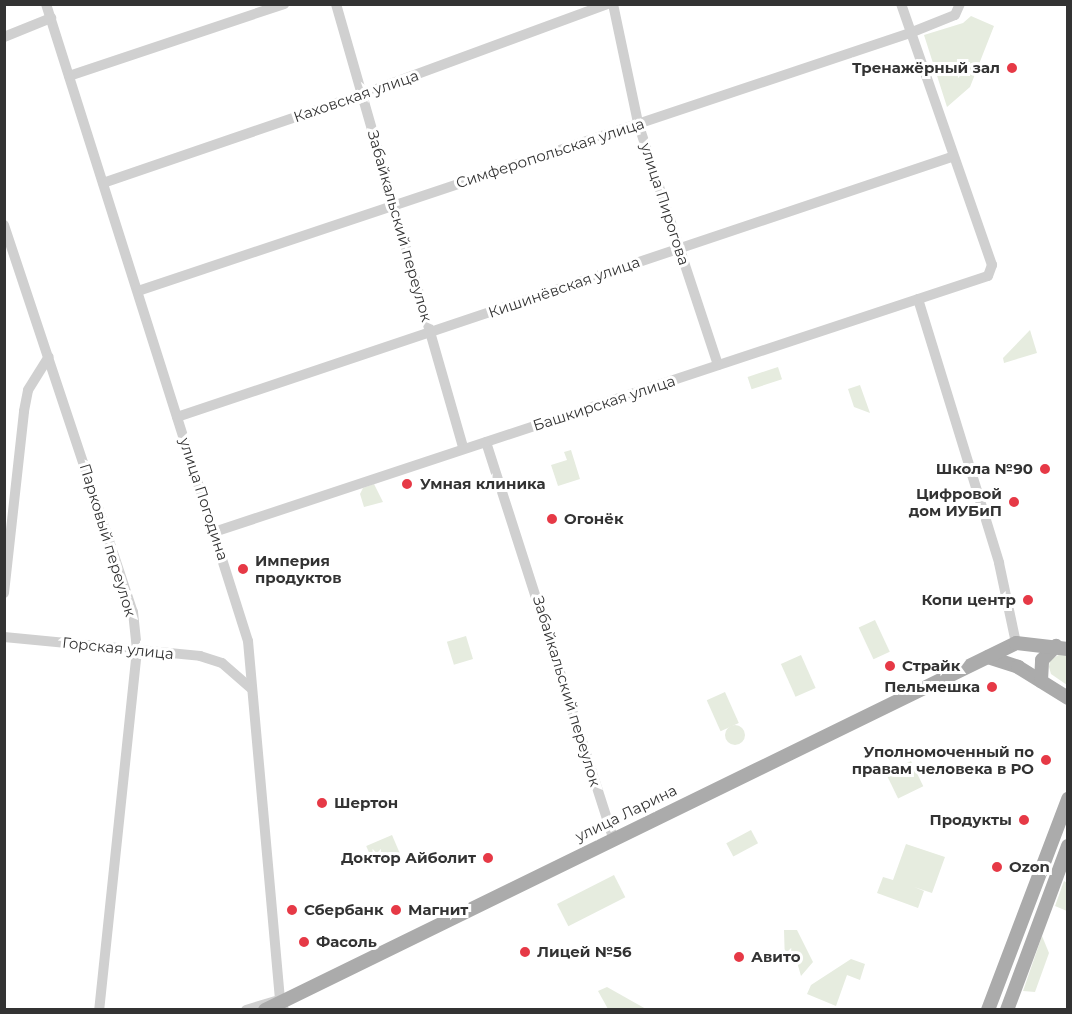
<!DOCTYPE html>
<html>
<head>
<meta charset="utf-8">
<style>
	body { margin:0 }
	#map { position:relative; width:1072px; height:1014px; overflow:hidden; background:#fff; font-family:Montserrat,sans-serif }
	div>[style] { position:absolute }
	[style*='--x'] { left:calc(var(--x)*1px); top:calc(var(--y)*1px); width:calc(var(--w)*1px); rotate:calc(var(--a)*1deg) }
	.green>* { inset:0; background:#e6ecdf; transform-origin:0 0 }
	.round { border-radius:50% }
	.minor>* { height:10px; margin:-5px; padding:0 5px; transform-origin:5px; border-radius:5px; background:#d0d0d0 }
	.major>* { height:14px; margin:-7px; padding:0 7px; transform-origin:7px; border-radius:7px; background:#ababab }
	.dots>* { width:16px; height:16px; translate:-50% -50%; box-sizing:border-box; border:3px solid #fff; border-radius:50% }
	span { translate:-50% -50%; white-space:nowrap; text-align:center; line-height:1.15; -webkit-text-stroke:6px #fff; paint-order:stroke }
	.poi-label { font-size:15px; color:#333; font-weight:700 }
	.right { translate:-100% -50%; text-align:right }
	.left { translate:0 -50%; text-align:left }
	.street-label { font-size:15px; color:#333 }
	.frame { position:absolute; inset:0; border:6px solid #333; pointer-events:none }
</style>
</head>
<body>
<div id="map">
	<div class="green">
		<div style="clip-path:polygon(971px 16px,994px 26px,970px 87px,947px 107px,924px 35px,963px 23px)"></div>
		<div style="clip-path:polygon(1030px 330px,1037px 353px,1004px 363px,1003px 358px)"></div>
		<div style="left:778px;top:367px;width:13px;height:32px;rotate:72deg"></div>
		<div style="clip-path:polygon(860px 385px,870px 413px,854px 407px,848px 389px)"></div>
		<div style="clip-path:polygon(571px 450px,580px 479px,558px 486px,551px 465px,567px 460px,564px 452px)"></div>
		<div style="clip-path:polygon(374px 484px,383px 502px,364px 507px,360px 494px,363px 488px)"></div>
		<div style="left:875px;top:620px;width:35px;height:18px;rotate:65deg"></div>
		<div style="left:466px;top:636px;width:24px;height:20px;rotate:73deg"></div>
		<div style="clip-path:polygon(1062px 653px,1067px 654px,1067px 685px,1051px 674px,1049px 667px,1050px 660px)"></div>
		<div style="left:801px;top:655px;width:36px;height:22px;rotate:66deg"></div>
		<div style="left:725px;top:692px;width:34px;height:20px;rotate:66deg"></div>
		<div class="round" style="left:725px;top:725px;width:20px;height:20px"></div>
		<div style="left:911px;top:761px;width:28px;height:28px;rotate:64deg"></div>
		<div style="left:751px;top:830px;width:15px;height:28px;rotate:62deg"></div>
		<div style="left:392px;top:835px;width:21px;height:28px;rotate:67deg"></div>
		<div style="clip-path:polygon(906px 844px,945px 857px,932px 893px,914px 887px,924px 891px,918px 908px,877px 893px,883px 877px,893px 880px)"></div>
		<div style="left:614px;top:875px;width:25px;height:64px;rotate:63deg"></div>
		<div style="clip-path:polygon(1064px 881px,1067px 883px,1067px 911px,1055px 906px)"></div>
		<div style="clip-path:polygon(784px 930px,797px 930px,813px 962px,801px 976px,797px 962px,785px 964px)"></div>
		<div style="clip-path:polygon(1042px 936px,1049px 953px,1035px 992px,1023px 991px)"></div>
		<div style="clip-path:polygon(851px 959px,865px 964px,860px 980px,847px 975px,836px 1006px,807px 994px,811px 985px)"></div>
		<div style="clip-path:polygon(607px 987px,646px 1009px,608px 1009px,598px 991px)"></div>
	</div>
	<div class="minor">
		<div style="--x:46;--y:4;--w:668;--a:72.41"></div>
		<div style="--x:248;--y:641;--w:360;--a:84.9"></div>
		<div style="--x:280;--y:1000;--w:11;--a:68"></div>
		<div style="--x:336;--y:4;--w:462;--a:74"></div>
		<div style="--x:613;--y:4;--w:122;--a:78.1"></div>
		<div style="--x:638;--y:123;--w:255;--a:71.7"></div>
		<div style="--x:4;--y:37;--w:51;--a:-22"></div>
		<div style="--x:69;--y:76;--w:227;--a:-18.5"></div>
		<div style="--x:103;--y:183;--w:275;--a:-18.9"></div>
		<div style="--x:363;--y:94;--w:261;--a:-20.2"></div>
		<div style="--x:4;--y:225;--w:408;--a:71.6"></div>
		<div style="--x:133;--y:612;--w:38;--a:84"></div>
		<div style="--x:137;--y:650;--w:362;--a:96"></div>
		<div style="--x:138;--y:291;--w:814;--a:-18.48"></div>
		<div style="--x:910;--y:33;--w:48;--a:-21.8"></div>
		<div style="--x:955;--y:15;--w:12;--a:-66"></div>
		<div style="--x:918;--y:299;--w:276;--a:72.9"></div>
		<div style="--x:999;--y:563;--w:82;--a:78"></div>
		<div style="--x:177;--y:417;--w:817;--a:-18.55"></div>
		<div style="--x:486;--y:442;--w:416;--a:72.2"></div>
		<div style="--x:214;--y:532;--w:815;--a:-18.3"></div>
		<div style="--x:988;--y:276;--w:12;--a:-70"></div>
		<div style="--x:992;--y:265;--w:276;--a:-109.2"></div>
		<div style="--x:4;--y:593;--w:183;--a:-83.7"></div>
		<div style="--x:24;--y:411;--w:21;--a:-79"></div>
		<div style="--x:28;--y:390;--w:39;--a:-58"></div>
		<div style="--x:4;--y:637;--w:197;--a:5.5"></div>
		<div style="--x:200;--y:656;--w:23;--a:18"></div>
		<div style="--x:222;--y:663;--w:38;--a:41"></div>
		<div style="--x:246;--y:1010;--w:31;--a:-17"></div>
	</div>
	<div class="major">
		<div style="--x:988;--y:657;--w:32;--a:18"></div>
		<div style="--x:1018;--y:667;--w:59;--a:31.8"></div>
		<div style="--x:1041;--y:681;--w:21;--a:-87"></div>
		<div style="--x:1042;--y:660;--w:20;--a:-45"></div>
		<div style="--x:265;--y:1010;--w:836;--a:-26.04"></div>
		<div style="--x:1016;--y:643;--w:52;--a:6.6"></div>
		<div style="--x:988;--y:1010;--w:226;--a:-69.2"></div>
		<div style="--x:1007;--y:1010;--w:175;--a:-69.6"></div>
	</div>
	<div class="dots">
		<div style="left:1012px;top:68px;background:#e63946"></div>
		<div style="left:1045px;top:469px;background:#e63946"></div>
		<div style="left:407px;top:484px;background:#e63946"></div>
		<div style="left:1014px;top:502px;background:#e63946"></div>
		<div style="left:552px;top:519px;background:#e63946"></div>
		<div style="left:243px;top:569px;background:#e63946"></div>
		<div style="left:1028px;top:600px;background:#e63946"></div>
		<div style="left:890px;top:666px;background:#e63946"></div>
		<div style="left:992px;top:687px;background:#e63946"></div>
		<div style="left:1046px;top:760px;background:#e63946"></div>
		<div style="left:322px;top:803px;background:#e63946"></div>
		<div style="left:1024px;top:820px;background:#e63946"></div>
		<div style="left:488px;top:858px;background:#e63946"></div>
		<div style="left:997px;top:867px;background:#e63946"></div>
		<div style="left:292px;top:910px;background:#e63946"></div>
		<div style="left:396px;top:910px;background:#e63946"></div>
		<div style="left:304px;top:942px;background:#e63946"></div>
		<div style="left:525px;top:952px;background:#e63946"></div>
		<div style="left:739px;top:957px;background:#e63946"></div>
	</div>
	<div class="poi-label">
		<span class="right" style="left:1000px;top:68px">Тренажёрный зал</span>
		<span class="right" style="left:1033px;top:469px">Школа №90</span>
		<span class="left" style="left:420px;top:484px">Умная клиника</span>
		<span class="right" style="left:1002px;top:502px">Цифровой<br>дом ИУБиП</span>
		<span class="left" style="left:564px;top:519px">Огонёк</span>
		<span class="left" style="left:255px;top:569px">Империя<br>продуктов</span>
		<span class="right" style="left:1016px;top:600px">Копи центр</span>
		<span class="left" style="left:902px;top:666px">Страйк</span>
		<span class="right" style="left:980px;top:687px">Пельмешка</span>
		<span class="right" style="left:1034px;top:760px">Уполномоченный по<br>правам человека в РО</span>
		<span class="left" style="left:334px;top:803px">Шертон</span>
		<span class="right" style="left:1012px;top:820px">Продукты</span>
		<span class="right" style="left:476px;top:858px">Доктор Айболит</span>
		<span class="left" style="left:1009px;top:867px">Ozon</span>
		<span class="left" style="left:304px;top:910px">Сбербанк</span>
		<span class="left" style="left:408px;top:910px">Магнит</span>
		<span class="left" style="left:316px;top:942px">Фасоль</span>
		<span class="left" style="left:537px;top:952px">Лицей №56</span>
		<span class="left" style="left:751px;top:957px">Авито</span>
	</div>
	<div class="street-label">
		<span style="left:356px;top:96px;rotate:-19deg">Каховская улица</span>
		<span style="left:550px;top:153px;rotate:-18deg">Симферопольская улица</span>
		<span style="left:665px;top:204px;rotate:72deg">улица Пирогова</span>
		<span style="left:400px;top:226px;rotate:74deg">Забайкальский переулок</span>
		<span style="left:564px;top:287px;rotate:-19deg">Кишинёвская улица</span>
		<span style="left:604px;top:403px;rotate:-18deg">Башкирская улица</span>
		<span style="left:204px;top:499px;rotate:72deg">улица Погодина</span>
		<span style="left:108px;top:540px;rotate:73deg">Парковый переулок</span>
		<span style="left:118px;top:648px;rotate:6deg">Горская улица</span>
		<span style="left:567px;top:691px;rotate:73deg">Забайкальский переулок</span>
		<span style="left:626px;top:813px;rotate:-26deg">улица Ларина</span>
	</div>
	<div class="frame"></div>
</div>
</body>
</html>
